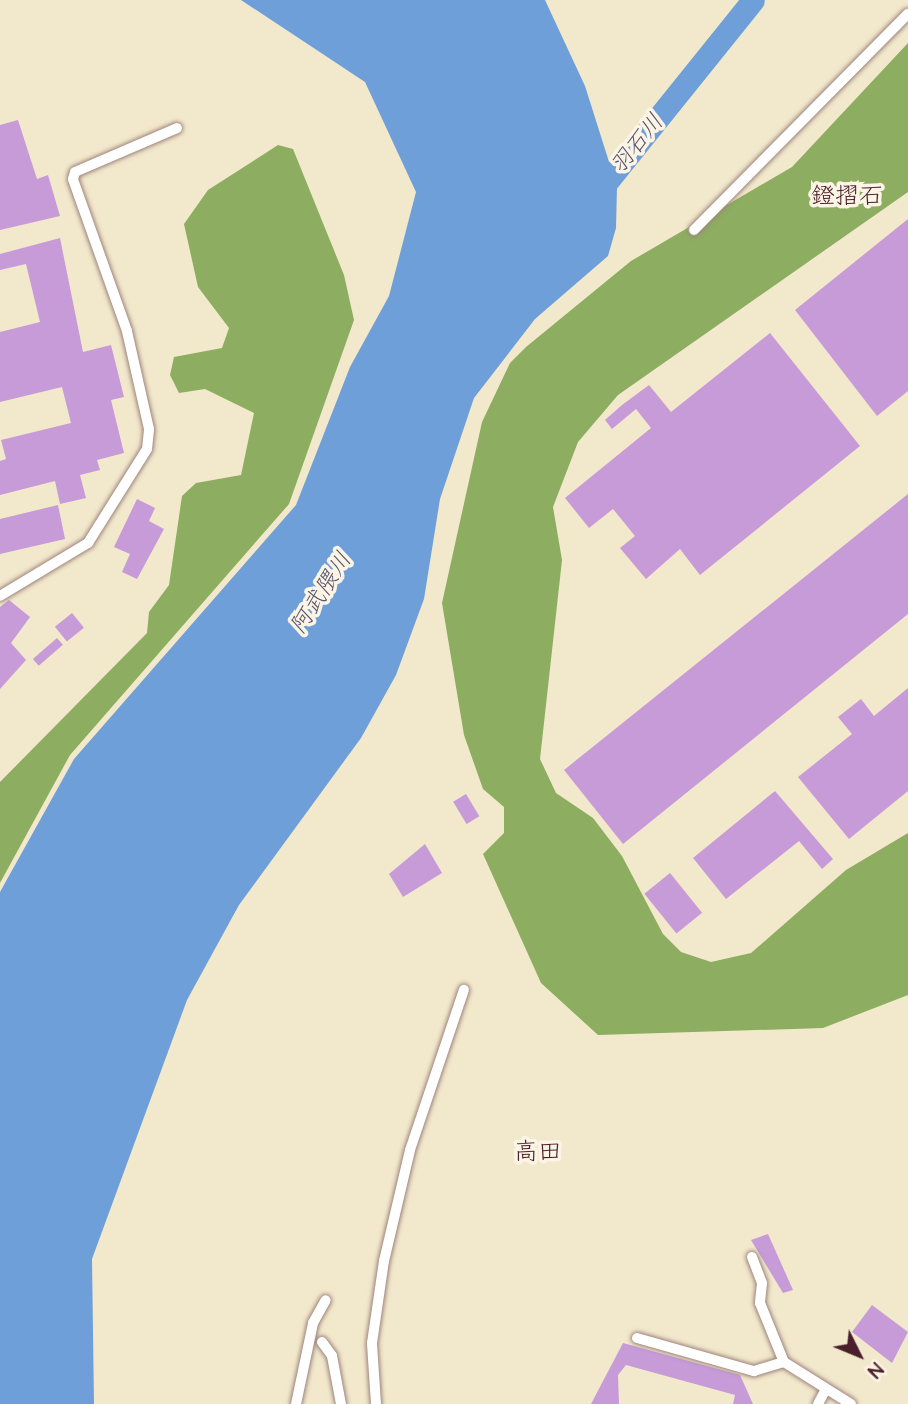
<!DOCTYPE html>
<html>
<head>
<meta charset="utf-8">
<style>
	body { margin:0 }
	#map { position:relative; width:908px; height:1404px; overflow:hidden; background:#f2e8cc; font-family:"Architects Daughter","Klee One",sans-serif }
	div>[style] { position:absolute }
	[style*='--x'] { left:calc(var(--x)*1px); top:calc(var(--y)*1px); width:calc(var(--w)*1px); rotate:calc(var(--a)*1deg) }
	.forest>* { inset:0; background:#8dad61 }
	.water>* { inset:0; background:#6e9fd8 }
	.river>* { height:23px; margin:-11.5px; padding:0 11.5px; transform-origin:11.5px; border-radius:11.5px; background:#6e9fd8 }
	.building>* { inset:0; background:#c69bd8; transform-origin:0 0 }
	.roads { filter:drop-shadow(0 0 2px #9e847c) drop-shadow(0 0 2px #9e847c) }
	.minor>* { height:10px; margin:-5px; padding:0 5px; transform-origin:5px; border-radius:5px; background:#fff }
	span { translate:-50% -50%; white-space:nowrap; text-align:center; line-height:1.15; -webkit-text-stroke:7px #fcf5e5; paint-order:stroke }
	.water-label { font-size:23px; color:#585270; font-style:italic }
	.quarter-label { font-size:24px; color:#4a1f2b }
	.north { position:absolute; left:824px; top:1320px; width:70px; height:70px; -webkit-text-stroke:5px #fcf5e5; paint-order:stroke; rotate:133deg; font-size:19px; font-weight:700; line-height:28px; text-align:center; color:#4a1f2b }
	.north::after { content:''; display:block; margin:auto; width:24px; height:32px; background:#4a1f2b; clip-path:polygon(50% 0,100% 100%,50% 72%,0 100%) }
</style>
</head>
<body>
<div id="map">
	<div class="forest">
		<div style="clip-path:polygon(908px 43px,908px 192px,618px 395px,578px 442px,553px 507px,562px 560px,540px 759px,556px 793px,593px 818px,622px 856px,663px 934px,681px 952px,711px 962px,751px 953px,846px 870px,908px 833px,908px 995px,823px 1028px,598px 1035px,541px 983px,483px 854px,504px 833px,504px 807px,483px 789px,464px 735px,442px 603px,482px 422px,510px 363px,526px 347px,631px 261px,792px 167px)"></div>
		<div style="clip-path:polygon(278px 145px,293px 149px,344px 275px,354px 320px,289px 504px,70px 755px,0 883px,0 782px,147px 633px,149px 612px,169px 585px,182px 496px,196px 483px,241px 475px,254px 413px,205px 389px,179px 393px,170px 375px,174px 357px,222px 348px,229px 328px,198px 287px,184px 224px,208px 190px)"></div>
	</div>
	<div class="water">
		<div style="clip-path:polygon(241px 0,545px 0,585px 86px,617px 187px,616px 228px,608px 256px,535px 319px,474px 398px,440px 499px,424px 599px,396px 675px,361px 738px,239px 905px,187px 1000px,92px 1259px,94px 1404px,0 1404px,0 892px,74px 759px,296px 505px,350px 367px,389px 296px,416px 192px,365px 82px)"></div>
	</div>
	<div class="river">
		<div style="--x:593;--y:199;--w:255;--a:-51.2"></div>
	</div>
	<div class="building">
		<div style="clip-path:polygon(18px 120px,37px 179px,48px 175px,60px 216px,0 230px,0 125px)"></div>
		<div style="clip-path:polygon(908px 219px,908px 391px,877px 416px,795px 310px)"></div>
		<div style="clip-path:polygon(60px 238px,83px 352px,111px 345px,124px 397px,111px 400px,124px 453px,97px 460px,100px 470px,80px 475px,86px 498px,60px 504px,55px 481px,0 495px,0 461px,6px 459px,1px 440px,71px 423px,62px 387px,0 402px,0 332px,40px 322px,26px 264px,0 270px,0 254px)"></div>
		<div style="clip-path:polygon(770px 333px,860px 446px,700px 575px,680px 549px,646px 579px,620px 548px,635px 536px,613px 509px,589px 528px,565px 498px,651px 428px,636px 409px,612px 429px,605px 420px,622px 405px,649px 385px,671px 412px)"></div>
		<div style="clip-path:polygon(908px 494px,908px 614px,623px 844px,564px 770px)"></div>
		<div style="clip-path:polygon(137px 499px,155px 508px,149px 521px,164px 529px,137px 579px,122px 572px,130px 554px,114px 547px)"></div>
		<div style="clip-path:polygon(58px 505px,65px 539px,0 554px,0 519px)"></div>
		<div style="clip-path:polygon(9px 600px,30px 617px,11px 643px,26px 660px,0 689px,0 607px)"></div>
		<div style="left:72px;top:613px;width:19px;height:22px;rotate:51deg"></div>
		<div style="left:57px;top:638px;width:9px;height:32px;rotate:49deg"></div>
		<div style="clip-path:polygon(908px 688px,908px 791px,849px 839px,798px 777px,852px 734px,838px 717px,861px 699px,874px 716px)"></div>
		<div style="clip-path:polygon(775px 791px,833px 859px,822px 869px,799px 841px,726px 899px,693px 858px)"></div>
		<div style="left:466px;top:794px;width:26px;height:15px;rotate:59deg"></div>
		<div style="clip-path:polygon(425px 844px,442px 873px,403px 897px,389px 874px)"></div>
		<div style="left:670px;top:873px;width:51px;height:33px;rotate:51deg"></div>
		<div style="clip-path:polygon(768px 1234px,793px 1290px,783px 1293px,751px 1240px)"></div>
		<div style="clip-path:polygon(872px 1305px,908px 1332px,892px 1363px,852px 1332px)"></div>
		<div style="clip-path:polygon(623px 1343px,740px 1375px,753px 1404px,733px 1404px,735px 1395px,626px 1365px,618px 1375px,619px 1404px,591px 1404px)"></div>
	</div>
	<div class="roads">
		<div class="minor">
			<div style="--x:694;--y:230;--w:304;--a:-45.3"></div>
			<div style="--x:0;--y:596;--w:103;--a:-31.1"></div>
			<div style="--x:88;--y:543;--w:111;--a:-57.9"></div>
			<div style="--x:147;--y:449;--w:20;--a:-84"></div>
			<div style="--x:149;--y:429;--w:100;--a:-102.7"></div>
			<div style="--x:127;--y:331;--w:161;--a:-109.6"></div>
			<div style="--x:73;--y:179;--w:7;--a:-74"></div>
			<div style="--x:75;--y:172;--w:111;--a:-23.3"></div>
			<div style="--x:752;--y:1257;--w:28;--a:69"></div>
			<div style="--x:762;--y:1283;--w:20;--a:96"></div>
			<div style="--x:760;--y:1303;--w:64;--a:67.9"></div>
			<div style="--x:784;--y:1362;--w:79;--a:32.1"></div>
			<div style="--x:637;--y:1338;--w:122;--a:15.8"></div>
			<div style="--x:754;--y:1371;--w:31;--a:-17"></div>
			<div style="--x:322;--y:1342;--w:17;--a:54"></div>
			<div style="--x:332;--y:1356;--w:49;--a:79.4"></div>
			<div style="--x:296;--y:1404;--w:83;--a:-78.1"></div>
			<div style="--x:313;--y:1323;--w:26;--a:-61"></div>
			<div style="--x:376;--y:1404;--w:61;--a:-93.8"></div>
			<div style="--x:372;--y:1343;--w:83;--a:-81.7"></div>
			<div style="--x:384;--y:1261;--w:114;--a:-76.8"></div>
			<div style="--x:410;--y:1150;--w:169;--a:-71.4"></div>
			<div style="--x:818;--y:1404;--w:17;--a:-62"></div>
		</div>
	</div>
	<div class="water-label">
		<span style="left:637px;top:144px;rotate:-51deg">羽石川</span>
		<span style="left:321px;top:593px;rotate:-57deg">阿武隈川</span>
	</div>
	<div class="quarter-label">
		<span style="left:847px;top:197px">鐙摺石</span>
		<span style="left:538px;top:1153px">高田</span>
	</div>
	<div class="north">N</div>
</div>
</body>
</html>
